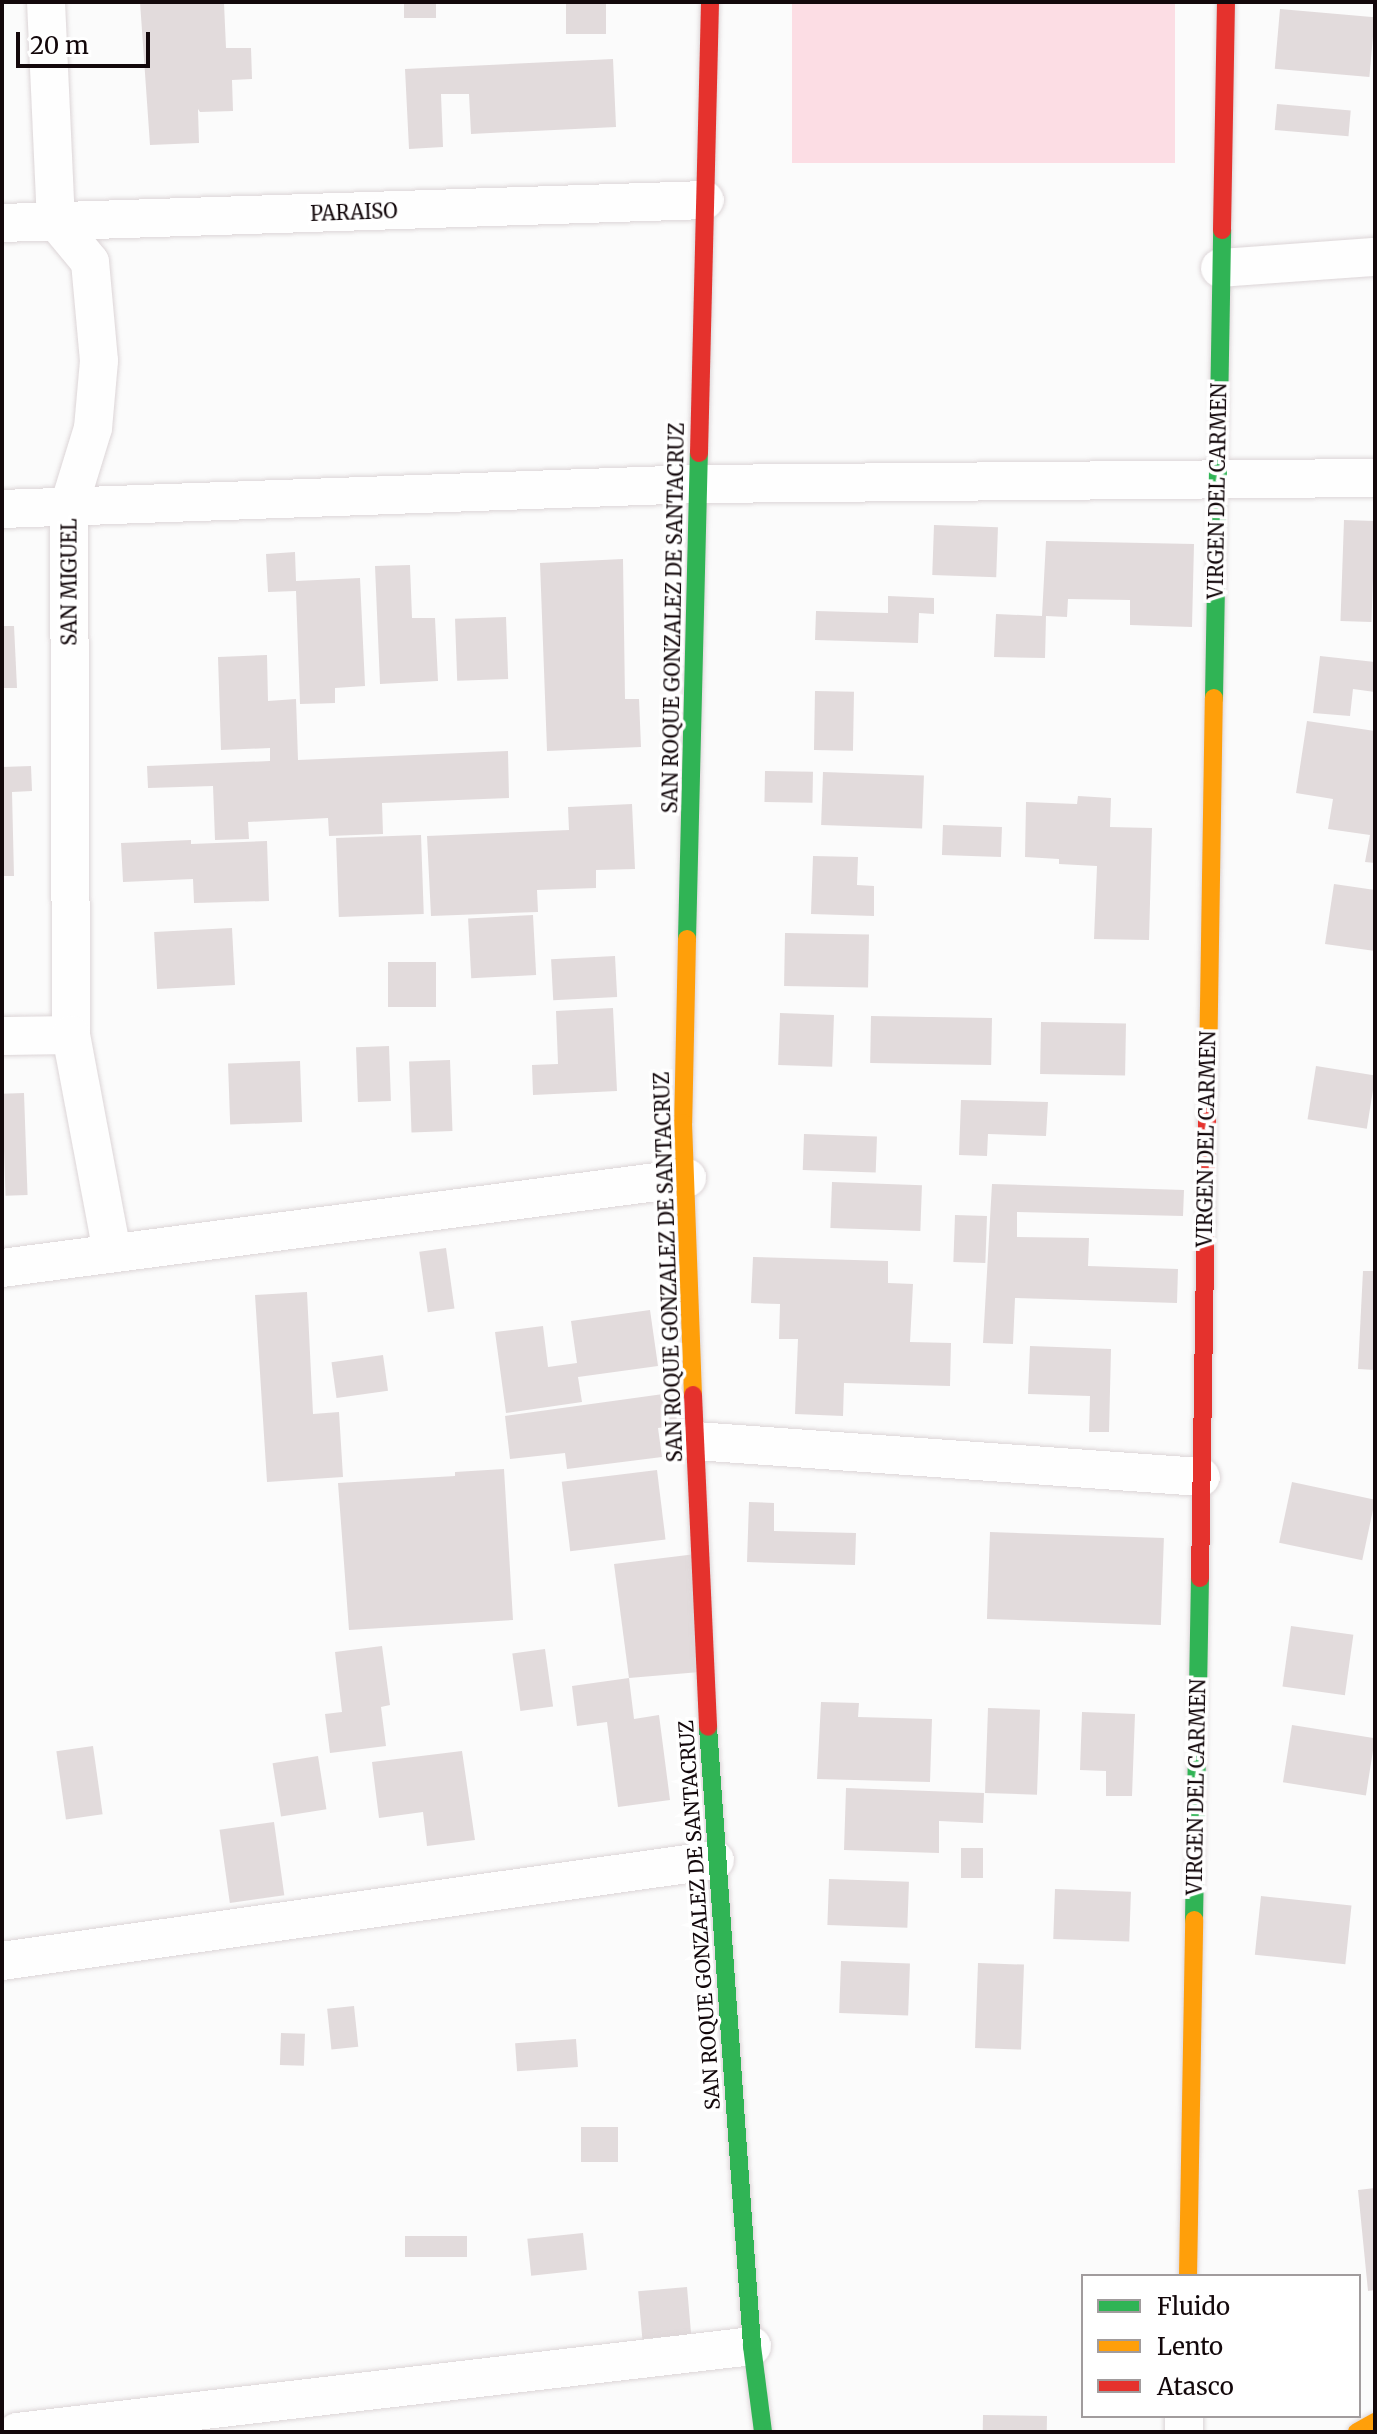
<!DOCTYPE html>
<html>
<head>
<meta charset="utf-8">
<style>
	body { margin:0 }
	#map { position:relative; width:1377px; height:2434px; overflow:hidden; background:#fbfbfb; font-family:Merriweather,serif }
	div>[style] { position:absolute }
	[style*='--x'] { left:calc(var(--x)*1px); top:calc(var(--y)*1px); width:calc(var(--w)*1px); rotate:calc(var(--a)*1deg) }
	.green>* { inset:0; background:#fcdde4; transform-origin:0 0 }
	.building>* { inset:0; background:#e2dbdc; transform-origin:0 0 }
	.roads { filter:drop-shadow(0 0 2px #dcd5d7) drop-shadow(0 0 2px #dcd5d7) }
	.street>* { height:38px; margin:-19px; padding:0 19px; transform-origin:19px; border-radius:19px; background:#fefefe }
	.fast>* { height:18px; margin:-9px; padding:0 9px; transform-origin:9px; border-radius:9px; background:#30b455 }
	.slow>* { height:18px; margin:-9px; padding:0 9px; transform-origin:9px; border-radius:9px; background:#ff9f0a }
	.jam>* { height:18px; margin:-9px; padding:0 9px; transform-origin:9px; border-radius:9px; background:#e5322d }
	span { translate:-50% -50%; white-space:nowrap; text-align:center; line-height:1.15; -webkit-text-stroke:7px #fff; paint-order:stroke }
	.street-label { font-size:20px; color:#13080b }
	.frame { position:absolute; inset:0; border:4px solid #13080b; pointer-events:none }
	.legend { position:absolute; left:1081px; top:2274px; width:280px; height:144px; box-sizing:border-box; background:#fff; border:2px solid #a19c9d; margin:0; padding:10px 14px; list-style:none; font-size:24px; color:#13080b }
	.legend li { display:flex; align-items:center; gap:16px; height:40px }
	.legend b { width:40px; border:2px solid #a19c9d }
	.scale { position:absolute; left:16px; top:32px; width:134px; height:36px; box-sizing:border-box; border:4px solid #13080b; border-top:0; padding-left:10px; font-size:24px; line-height:28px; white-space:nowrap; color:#13080b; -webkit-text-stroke:6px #fff; paint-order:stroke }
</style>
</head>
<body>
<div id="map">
	<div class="green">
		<div style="left:792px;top:2px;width:383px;height:161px"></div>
	</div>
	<div class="building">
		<div style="clip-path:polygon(140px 2px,224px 3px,226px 48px,251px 48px,252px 79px,232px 80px,233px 111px,200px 112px,198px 109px,199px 143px,150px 145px)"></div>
		<div style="left:404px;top:2px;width:32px;height:16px"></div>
		<div style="left:566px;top:2px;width:40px;height:32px"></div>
		<div style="left:1280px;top:9px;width:95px;height:60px;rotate:5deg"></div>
		<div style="clip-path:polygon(613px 59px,616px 127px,471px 134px,469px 94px,441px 94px,443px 147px,409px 149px,405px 69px)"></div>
		<div style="left:1277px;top:104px;width:74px;height:26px;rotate:5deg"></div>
		<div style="left:1344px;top:520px;width:31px;height:101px;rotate:2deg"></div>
		<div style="left:934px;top:525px;width:64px;height:50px;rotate:2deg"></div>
		<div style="clip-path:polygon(1046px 541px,1194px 544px,1192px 627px,1130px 625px,1130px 600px,1068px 599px,1067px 617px,1046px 616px,1045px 658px,994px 657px,996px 614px,1042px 616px)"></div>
		<div style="clip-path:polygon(295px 552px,296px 581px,360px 578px,365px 686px,335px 688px,335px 703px,300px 704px,296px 591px,268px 592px,266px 554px)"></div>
		<div style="clip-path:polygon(623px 559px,625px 699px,639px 699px,641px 747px,547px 751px,540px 563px)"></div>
		<div style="clip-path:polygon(410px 565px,412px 618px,435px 618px,438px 681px,380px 684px,375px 566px)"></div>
		<div style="clip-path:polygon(888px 596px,934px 598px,934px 614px,919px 613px,918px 643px,815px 640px,816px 611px,888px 613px)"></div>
		<div style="left:506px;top:617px;width:62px;height:51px;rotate:88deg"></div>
		<div style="clip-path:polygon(2px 626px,14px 626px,17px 688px,2px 688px)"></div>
		<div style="clip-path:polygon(267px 655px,268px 701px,296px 699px,298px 760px,508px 751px,509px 798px,382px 803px,383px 834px,329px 836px,328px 818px,248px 822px,249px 839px,215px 840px,213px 786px,148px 788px,147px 766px,270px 761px,270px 748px,221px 750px,218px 657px)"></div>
		<div style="clip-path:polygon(1320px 656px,1375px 662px,1375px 692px,1353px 689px,1350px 716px,1313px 713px)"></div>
		<div style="left:815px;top:691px;width:39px;height:59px;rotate:1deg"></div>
		<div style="clip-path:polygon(1307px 721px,1375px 731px,1375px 863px,1365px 862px,1370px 835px,1328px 829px,1333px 799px,1296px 793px)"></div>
		<div style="clip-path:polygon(31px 766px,32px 791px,12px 792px,14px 876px,2px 876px,2px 767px)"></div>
		<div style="left:765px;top:771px;width:48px;height:31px;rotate:1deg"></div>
		<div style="left:823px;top:772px;width:101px;height:53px;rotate:2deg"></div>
		<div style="clip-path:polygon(1078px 796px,1111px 798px,1110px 827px,1152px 828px,1149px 940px,1094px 939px,1097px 866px,1059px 864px,1059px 859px,1025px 857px,1026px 802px,1077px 804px)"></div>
		<div style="clip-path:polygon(632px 804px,635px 869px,596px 870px,596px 888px,537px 890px,538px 912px,431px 916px,427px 836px,569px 830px,568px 807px)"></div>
		<div style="left:943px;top:825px;width:59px;height:30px;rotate:2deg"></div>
		<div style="left:421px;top:835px;width:79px;height:85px;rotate:88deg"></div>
		<div style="clip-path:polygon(191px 840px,191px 844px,267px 841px,269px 901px,194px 903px,193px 879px,123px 882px,121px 843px)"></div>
		<div style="clip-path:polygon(813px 856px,858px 857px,857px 885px,874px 886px,874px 916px,811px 914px)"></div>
		<div style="clip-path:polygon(1334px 884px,1375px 890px,1375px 951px,1325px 944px)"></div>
		<div style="left:533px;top:915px;width:60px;height:65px;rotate:87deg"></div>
		<div style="left:232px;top:928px;width:57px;height:78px;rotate:87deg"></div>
		<div style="left:785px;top:933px;width:84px;height:53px;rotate:1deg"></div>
		<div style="left:615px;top:956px;width:41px;height:64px;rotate:87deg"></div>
		<div style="left:388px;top:962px;width:48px;height:45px"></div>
		<div style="clip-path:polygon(613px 1008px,617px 1091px,533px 1095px,532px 1065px,558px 1064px,556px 1011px)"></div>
		<div style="left:780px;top:1013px;width:54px;height:52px;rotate:2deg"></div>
		<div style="left:871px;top:1016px;width:121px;height:47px;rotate:1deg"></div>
		<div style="left:1041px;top:1022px;width:85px;height:52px;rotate:1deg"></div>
		<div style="left:389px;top:1046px;width:55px;height:33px;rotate:88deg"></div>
		<div style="left:450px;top:1060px;width:71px;height:41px;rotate:88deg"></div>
		<div style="left:300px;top:1061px;width:61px;height:72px;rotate:88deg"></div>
		<div style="left:1316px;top:1066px;width:60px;height:54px;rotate:9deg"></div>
		<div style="left:24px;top:1093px;width:102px;height:22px;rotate:88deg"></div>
		<div style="clip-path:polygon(961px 1100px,1048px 1102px,1046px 1136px,988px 1134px,987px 1156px,959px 1155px)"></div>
		<div style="left:804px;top:1134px;width:73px;height:36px;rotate:2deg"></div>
		<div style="left:832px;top:1182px;width:90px;height:46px;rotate:2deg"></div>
		<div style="clip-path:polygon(992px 1184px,1184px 1190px,1183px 1216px,1017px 1212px,1017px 1237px,1089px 1238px,1088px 1266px,1178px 1269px,1177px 1303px,1015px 1298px,1013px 1344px,983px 1343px)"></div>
		<div style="left:955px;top:1215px;width:32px;height:47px;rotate:2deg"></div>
		<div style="left:446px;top:1248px;width:61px;height:27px;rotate:82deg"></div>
		<div style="clip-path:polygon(753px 1257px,888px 1261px,888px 1283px,913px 1284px,910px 1342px,951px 1343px,950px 1386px,844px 1383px,843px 1416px,795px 1414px,798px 1339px,779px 1339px,780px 1304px,751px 1303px)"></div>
		<div style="clip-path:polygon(1363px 1271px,1375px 1271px,1375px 1370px,1358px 1369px)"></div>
		<div style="clip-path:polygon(307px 1292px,313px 1414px,339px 1412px,343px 1477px,267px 1482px,255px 1295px)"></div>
		<div style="clip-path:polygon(650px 1310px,658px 1366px,578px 1377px,582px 1402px,506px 1413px,495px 1332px,543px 1326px,548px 1367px,577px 1363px,571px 1321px)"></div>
		<div style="clip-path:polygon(1030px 1346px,1111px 1349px,1109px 1432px,1089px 1432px,1090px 1396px,1028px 1394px)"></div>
		<div style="left:383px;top:1355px;width:36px;height:52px;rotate:82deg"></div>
		<div style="clip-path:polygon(685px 1391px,689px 1424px,658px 1428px,662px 1457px,567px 1469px,565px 1453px,510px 1459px,505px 1416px)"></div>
		<div style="clip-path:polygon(504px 1469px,513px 1620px,349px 1630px,338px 1483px,455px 1476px,455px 1472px)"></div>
		<div style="left:657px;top:1470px;width:70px;height:96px;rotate:83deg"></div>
		<div style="left:1292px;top:1482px;width:85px;height:62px;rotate:12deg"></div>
		<div style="clip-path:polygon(749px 1502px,774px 1503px,774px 1531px,856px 1533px,855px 1565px,747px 1562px)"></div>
		<div style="left:990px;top:1532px;width:174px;height:87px;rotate:2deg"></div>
		<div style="clip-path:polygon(696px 1554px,700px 1672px,629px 1678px,614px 1564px)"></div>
		<div style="left:1291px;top:1626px;width:63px;height:61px;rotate:8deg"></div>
		<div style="clip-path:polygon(382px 1646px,390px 1705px,381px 1707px,386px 1746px,330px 1753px,325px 1714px,342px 1712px,335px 1652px)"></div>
		<div style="left:545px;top:1649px;width:58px;height:33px;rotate:82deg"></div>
		<div style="clip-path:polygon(629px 1678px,634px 1719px,659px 1715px,670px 1800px,618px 1807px,607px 1722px,577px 1726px,572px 1686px)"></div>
		<div style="clip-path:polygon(821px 1702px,859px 1703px,858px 1717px,932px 1719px,930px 1782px,817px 1779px)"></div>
		<div style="left:988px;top:1708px;width:52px;height:85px;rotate:2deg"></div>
		<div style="clip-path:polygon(1082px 1712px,1135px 1714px,1132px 1796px,1106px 1796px,1106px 1771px,1080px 1770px)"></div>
		<div style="left:1292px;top:1725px;width:84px;height:58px;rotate:9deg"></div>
		<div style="left:93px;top:1746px;width:69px;height:37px;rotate:82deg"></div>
		<div style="clip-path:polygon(462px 1751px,475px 1840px,427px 1846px,423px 1812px,379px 1818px,372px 1762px)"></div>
		<div style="left:318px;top:1756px;width:54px;height:46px;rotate:81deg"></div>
		<div style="clip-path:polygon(846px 1788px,984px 1793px,983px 1823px,939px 1821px,939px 1853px,844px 1850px)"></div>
		<div style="left:274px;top:1822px;width:74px;height:55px;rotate:82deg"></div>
		<div style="left:961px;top:1848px;width:22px;height:30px"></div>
		<div style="left:829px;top:1879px;width:80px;height:46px;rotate:2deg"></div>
		<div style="left:1055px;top:1889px;width:76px;height:50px;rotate:2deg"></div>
		<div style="left:1261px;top:1896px;width:91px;height:59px;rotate:6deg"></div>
		<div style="left:841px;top:1961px;width:69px;height:52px;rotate:2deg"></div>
		<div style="left:978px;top:1963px;width:46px;height:85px;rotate:2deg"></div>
		<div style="left:354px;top:2006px;width:41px;height:27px;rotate:84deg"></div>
		<div style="left:281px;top:2033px;width:24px;height:32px;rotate:2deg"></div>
		<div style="left:576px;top:2039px;width:28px;height:61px;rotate:86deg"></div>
		<div style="left:581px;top:2127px;width:37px;height:35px"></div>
		<div style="clip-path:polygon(1375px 2188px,1375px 2290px,1368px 2291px,1358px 2190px)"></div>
		<div style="left:583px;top:2233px;width:37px;height:56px;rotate:84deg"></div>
		<div style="left:467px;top:2236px;width:21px;height:62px;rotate:90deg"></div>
		<div style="left:687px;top:2287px;width:48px;height:49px;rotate:85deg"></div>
		<div style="left:983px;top:2415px;width:64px;height:17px;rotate:1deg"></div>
	</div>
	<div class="roads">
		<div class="street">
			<div style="--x:46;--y:2;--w:219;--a:87.4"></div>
			<div style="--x:56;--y:221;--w:53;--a:50.3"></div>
			<div style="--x:90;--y:262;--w:99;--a:84.8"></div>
			<div style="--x:99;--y:361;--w:67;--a:95.1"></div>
			<div style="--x:93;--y:428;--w:82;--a:107.1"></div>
			<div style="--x:69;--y:506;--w:529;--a:89.78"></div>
			<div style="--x:2;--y:223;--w:703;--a:-1.87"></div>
			<div style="--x:1220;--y:268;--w:155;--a:-4.1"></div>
			<div style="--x:2;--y:509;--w:696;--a:-2.06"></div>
			<div style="--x:698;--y:484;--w:677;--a:-0.51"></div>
			<div style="--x:2;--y:1036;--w:69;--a:-0.8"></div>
			<div style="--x:71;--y:1035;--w:222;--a:79.3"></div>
			<div style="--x:2;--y:1268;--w:691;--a:-7.49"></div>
			<div style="--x:696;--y:1441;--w:506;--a:4.08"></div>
			<div style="--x:2;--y:1961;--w:720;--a:-8.06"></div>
			<div style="--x:17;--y:2432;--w:740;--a:-6.67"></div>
			<div style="--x:1184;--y:2432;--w:16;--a:-90"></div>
		</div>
		<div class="fast">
			<div style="--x:1214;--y:698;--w:468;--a:-89"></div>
			<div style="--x:687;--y:939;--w:486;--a:-88.6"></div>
			<div style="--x:708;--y:1727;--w:621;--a:85.93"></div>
			<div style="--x:752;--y:2346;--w:87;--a:82.7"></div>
			<div style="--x:1194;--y:1920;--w:342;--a:-89"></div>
		</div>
		<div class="slow">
			<div style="--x:687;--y:939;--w:184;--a:91.2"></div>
			<div style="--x:683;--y:1123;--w:272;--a:87.9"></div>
			<div style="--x:1208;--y:1069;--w:371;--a:-89.1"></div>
			<div style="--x:1188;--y:2276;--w:356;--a:-89"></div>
			<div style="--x:1357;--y:2432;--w:21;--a:-29"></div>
		</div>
		<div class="jam">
			<div style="--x:1222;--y:230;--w:228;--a:-89"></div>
			<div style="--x:699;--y:453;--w:451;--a:-88.6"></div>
			<div style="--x:693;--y:1395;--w:332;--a:87.4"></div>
			<div style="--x:1200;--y:1578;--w:509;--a:-89.1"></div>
		</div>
	</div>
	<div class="street-label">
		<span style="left:354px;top:212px;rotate:-2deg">PARAISO</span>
		<span style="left:1217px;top:491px;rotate:-89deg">VIRGEN DEL CARMEN</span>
		<span style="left:69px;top:582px;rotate:-90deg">SAN MIGUEL</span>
		<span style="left:673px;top:618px;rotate:-89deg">SAN ROQUE GONZALEZ DE SANTACRUZ</span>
		<span style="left:1206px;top:1139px;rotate:-89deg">VIRGEN DEL CARMEN</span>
		<span style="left:668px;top:1267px;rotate:-92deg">SAN ROQUE GONZALEZ DE SANTACRUZ</span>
		<span style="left:1196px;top:1787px;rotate:-89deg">VIRGEN DEL CARMEN</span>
		<span style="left:699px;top:1915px;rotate:-94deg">SAN ROQUE GONZALEZ DE SANTACRUZ</span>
	</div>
	<div class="frame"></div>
	<ul class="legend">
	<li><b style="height:10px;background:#30b455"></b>Fluido</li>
	<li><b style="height:10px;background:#ff9f0a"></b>Lento</li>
	<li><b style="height:10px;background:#e5322d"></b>Atasco</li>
	</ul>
	<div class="scale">20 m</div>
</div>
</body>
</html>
